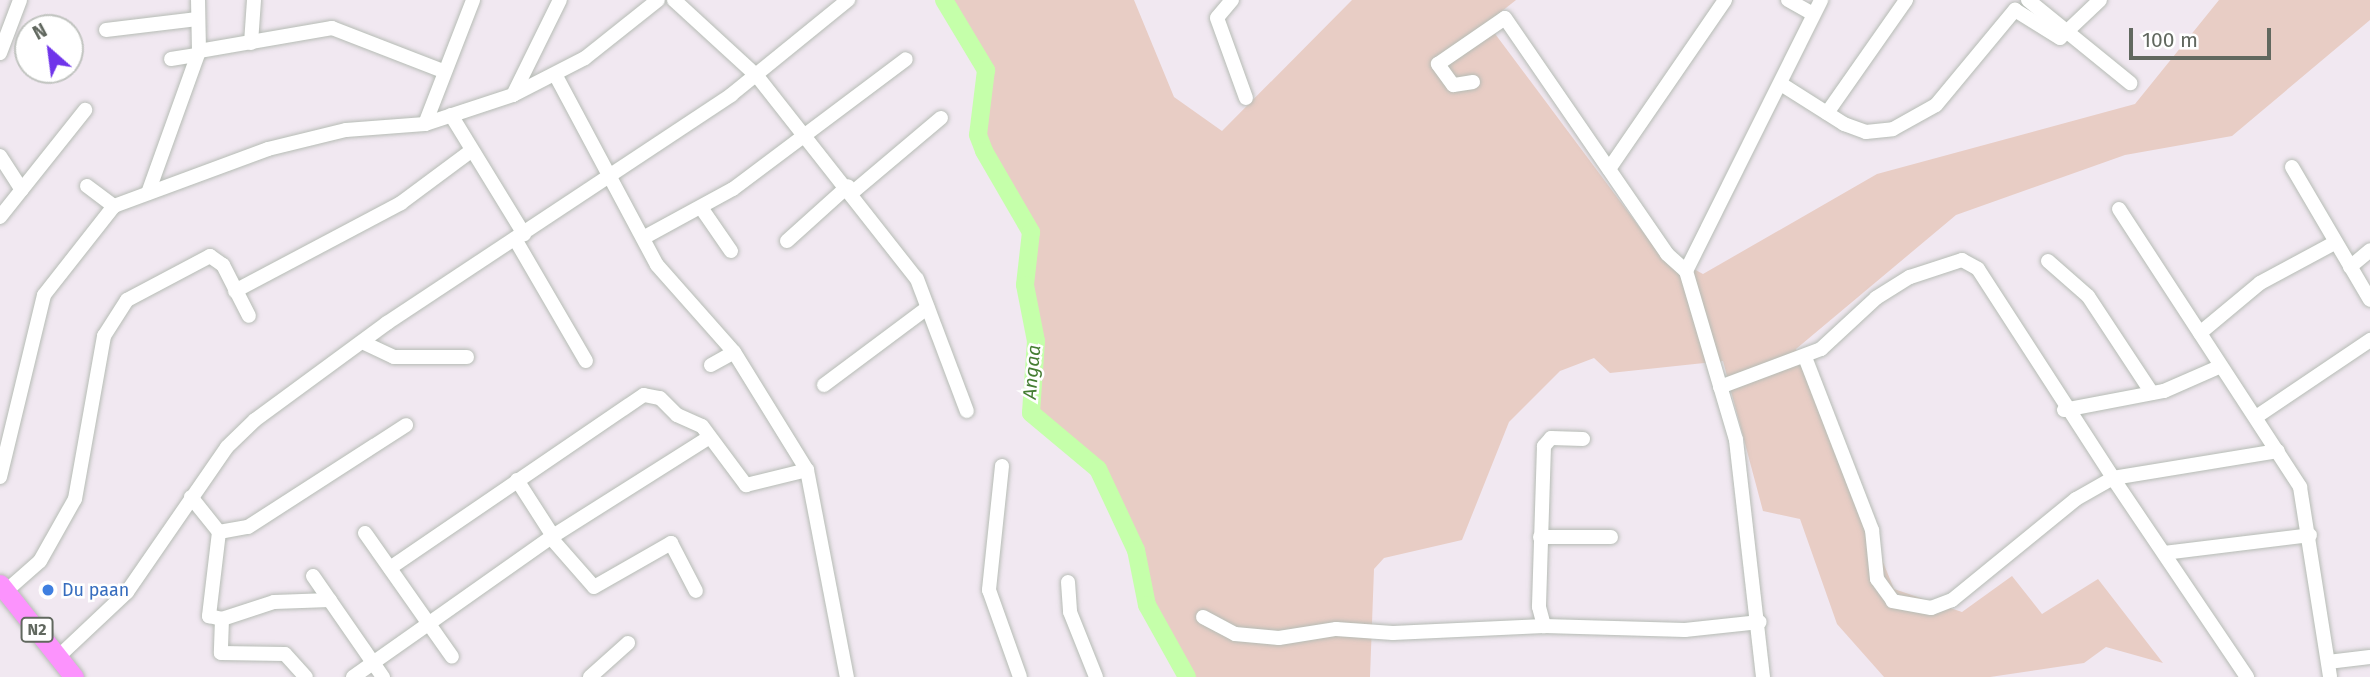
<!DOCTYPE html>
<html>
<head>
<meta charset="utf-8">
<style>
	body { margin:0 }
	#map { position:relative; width:2370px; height:677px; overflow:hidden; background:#f1e8f1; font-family:"Fira Sans",sans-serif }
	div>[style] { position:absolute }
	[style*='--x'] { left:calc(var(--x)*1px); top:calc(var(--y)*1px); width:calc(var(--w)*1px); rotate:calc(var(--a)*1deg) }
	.green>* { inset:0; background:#e8cdc5 }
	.river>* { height:18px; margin:-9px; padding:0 9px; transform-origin:9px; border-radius:9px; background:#c5ffaa }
	.roads { filter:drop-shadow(0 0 2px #b6bcb5) drop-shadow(0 0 2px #b6bcb5) }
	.minor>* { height:14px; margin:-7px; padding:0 7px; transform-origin:7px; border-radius:7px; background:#fff }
	.highway>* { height:19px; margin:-9.5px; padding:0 9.5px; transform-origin:9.5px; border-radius:9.5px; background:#fc93fd }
	.dots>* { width:19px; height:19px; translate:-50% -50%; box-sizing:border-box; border:4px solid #fff; border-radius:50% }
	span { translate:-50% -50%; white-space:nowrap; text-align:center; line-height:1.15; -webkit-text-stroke:5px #fff; paint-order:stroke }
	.shield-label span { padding:2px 5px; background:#fff; border:2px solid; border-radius:5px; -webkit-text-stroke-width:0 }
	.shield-label { font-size:16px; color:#61685f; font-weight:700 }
	.shop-label { font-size:18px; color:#366cbe }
	.left { translate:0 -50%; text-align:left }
	.water-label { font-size:19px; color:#457d33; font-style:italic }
	.north { position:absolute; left:14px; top:14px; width:70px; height:70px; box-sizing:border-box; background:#fff; border:2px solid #c0c3bf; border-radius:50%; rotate:332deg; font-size:19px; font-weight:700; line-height:28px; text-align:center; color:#61685f }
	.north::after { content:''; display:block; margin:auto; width:24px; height:32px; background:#6f34ea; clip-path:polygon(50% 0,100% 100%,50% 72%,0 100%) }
	.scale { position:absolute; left:2129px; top:28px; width:142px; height:32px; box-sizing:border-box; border:4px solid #61685f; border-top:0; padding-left:9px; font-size:21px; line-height:24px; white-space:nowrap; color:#61685f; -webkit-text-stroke:5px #fff; paint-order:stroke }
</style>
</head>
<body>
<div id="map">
	<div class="green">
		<div style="clip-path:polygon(944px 0,1134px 0,1174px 97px,1222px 131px,1352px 0,1516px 0,1487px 23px,1655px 248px,1703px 274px,1877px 174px,2135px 104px,2219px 0,2370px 0,2370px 20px,2232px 136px,2125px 155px,1956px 215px,1796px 349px,1894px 589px,1962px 612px,2012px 576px,2042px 614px,2098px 579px,2163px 663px,2106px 647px,2084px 663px,1990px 677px,1884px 677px,1837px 624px,1800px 519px,1763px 511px,1723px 361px,1610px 373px,1594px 358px,1560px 371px,1509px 422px,1462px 540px,1384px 558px,1374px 569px,1370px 677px,1187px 677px,1147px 605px,1136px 550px,1098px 469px,1031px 413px,1036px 341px,1025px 285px,1031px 232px,984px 151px,978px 135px,986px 70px)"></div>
	</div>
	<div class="river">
		<div style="--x:944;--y:0;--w:82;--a:59"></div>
		<div style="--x:986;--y:70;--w:65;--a:97"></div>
		<div style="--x:978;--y:135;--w:17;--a:69"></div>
		<div style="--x:984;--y:151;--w:94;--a:59.9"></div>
		<div style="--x:1031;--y:232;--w:53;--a:96.5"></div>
		<div style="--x:1025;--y:285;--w:57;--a:78.9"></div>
		<div style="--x:1036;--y:341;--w:72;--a:94"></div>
		<div style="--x:1031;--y:413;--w:87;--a:39.9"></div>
		<div style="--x:1098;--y:469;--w:89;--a:64.9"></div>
		<div style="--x:1136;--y:550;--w:56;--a:78.7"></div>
		<div style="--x:1147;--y:605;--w:82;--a:60.9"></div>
	</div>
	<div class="roads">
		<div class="minor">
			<div style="--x:674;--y:0;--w:113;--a:42.5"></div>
			<div style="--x:757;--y:76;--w:258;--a:51.8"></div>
			<div style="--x:917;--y:279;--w:141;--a:69.3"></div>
			<div style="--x:1232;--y:0;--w:23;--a:130"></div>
			<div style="--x:1217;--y:18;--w:85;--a:70.1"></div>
			<div style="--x:1788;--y:0;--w:29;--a:29"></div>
			<div style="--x:2028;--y:0;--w:132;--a:39.1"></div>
			<div style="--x:106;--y:30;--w:92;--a:-6.9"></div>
			<div style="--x:251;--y:43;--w:43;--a:-86"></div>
			<div style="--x:199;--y:51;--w:135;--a:-9.8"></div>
			<div style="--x:332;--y:28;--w:119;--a:21.2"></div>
			<div style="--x:0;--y:53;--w:57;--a:-69.3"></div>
			<div style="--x:171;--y:59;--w:26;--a:-9"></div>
			<div style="--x:556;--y:76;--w:214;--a:61.9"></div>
			<div style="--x:657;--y:265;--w:116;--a:48.5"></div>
			<div style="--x:734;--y:352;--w:139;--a:58.3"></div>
			<div style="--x:807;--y:470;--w:211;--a:79.1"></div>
			<div style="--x:1473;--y:82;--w:20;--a:171"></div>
			<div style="--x:1453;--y:85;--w:26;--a:-126"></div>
			<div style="--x:1438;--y:64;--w:81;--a:-34.5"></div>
			<div style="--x:1505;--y:18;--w:286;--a:55.5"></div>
			<div style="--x:1667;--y:254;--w:25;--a:42"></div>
			<div style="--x:1686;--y:271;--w:176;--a:73.5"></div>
			<div style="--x:1736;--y:440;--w:239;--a:83.5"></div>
			<div style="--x:1781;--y:84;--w:75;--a:32.4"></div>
			<div style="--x:1844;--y:124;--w:23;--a:20"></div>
			<div style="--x:1866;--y:132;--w:27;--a:-6"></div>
			<div style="--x:1893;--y:129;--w:49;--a:-29.2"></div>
			<div style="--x:1936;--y:105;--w:124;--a:-50.3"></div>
			<div style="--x:2015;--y:10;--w:53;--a:31.9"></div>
			<div style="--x:2060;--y:38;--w:55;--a:-43.5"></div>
			<div style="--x:513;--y:95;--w:106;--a:-63.7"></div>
			<div style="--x:1827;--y:113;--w:138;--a:-55"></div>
			<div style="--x:451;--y:115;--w:140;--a:58.5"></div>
			<div style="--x:425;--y:124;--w:133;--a:-68.8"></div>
			<div style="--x:0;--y:156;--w:40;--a:57.1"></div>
			<div style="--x:2292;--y:167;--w:154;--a:59.6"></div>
			<div style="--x:1609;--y:169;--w:205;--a:-55.5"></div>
			<div style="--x:87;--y:186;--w:34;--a:37"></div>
			<div style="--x:853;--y:192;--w:115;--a:-40.1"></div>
			<div style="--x:148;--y:193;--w:151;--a:-70.2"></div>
			<div style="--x:199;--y:51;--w:51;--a:-91.1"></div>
			<div style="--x:702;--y:209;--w:51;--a:55.4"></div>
			<div style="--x:2119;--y:209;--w:332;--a:56.9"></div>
			<div style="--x:2300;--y:487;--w:192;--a:81"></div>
			<div style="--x:0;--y:217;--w:137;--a:-51.5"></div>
			<div style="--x:643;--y:238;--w:102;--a:-28.6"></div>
			<div style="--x:733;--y:189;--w:216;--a:-36.9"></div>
			<div style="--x:515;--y:239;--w:141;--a:59.8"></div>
			<div style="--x:787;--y:241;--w:82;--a:-42"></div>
			<div style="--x:2048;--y:261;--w:53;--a:41.2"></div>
			<div style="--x:2088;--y:296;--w:116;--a:56.6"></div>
			<div style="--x:2350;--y:267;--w:26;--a:-40"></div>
			<div style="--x:1686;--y:271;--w:303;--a:-63.5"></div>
			<div style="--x:235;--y:291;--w:188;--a:-27.9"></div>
			<div style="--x:401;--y:203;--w:87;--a:-36.6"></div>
			<div style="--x:2200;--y:333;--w:78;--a:-39.8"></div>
			<div style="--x:2260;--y:283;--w:86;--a:-28.3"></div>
			<div style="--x:362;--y:342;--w:35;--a:25"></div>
			<div style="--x:394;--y:357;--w:73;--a:0"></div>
			<div style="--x:711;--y:365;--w:26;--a:-29"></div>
			<div style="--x:824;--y:385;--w:129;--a:-36.8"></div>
			<div style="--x:1720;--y:387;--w:108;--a:-20.6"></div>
			<div style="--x:1821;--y:349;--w:75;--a:-42.8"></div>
			<div style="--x:1876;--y:298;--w:40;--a:-32"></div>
			<div style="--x:1910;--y:277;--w:55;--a:-18.1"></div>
			<div style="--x:1962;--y:260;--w:18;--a:29"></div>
			<div style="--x:1978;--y:269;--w:249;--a:57.1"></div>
			<div style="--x:2113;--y:478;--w:43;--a:150.4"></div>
			<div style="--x:2076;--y:499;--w:160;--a:140.8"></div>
			<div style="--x:1952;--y:600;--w:22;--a:159"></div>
			<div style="--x:1931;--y:608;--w:39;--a:-170"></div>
			<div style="--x:1893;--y:601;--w:27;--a:-126"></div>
			<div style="--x:1877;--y:579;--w:49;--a:-95.8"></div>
			<div style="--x:1872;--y:530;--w:186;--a:-111.2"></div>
			<div style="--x:2064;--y:410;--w:102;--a:-10.8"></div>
			<div style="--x:2164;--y:391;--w:62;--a:-23.7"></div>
			<div style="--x:2256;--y:417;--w:138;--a:-34"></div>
			<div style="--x:1583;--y:439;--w:32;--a:-178"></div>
			<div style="--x:1551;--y:438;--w:11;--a:131"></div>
			<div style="--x:1544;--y:446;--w:161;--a:91.8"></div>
			<div style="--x:1539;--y:607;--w:20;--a:75"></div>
			<div style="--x:1544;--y:626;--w:141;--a:1.6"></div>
			<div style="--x:1685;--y:630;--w:75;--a:-6.1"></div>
			<div style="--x:1002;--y:466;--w:125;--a:96"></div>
			<div style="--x:989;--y:590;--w:92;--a:70.4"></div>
			<div style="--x:0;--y:477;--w:187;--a:-76.4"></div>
			<div style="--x:44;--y:295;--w:113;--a:-51.8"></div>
			<div style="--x:114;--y:206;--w:164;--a:-20.3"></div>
			<div style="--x:268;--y:149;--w:80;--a:-13.7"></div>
			<div style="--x:346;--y:130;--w:79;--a:-4.3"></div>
			<div style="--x:425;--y:124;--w:93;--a:-18.2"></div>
			<div style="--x:513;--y:95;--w:81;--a:-27.2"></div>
			<div style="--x:585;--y:58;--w:93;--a:-38.5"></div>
			<div style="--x:517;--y:480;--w:67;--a:57.3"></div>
			<div style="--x:191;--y:497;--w:45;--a:51.3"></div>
			<div style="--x:219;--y:532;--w:85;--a:96.8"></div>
			<div style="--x:209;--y:616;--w:13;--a:13"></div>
			<div style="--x:222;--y:619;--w:55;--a:-18.1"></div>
			<div style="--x:274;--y:602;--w:56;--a:-2"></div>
			<div style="--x:219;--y:532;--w:29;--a:-10"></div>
			<div style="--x:248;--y:527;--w:188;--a:-32.8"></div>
			<div style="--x:365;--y:533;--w:151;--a:54.9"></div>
			<div style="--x:1540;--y:537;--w:71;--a:0"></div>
			<div style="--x:551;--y:538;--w:65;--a:48.7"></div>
			<div style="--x:594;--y:587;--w:89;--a:-29.7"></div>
			<div style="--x:671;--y:543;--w:54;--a:62.5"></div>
			<div style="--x:2164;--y:553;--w:147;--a:-7"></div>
			<div style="--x:390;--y:568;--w:307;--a:-34.3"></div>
			<div style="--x:644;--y:395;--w:16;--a:11"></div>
			<div style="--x:660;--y:398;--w:24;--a:45"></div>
			<div style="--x:677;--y:415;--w:27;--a:24"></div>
			<div style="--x:702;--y:426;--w:74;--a:53.3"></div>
			<div style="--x:746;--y:485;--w:63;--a:-13.8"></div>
			<div style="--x:313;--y:576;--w:123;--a:55.3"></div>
			<div style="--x:1068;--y:582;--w:30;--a:86"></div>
			<div style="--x:1070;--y:612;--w:70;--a:68.2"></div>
			<div style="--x:6;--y:591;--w:45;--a:-41.4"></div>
			<div style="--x:40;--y:561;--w:71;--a:-60.6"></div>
			<div style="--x:75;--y:499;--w:166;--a:-79.9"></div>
			<div style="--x:104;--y:336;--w:43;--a:-57.4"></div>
			<div style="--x:127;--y:300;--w:94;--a:-27.9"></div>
			<div style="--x:210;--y:256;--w:16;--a:35"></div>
			<div style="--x:223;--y:265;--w:57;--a:63"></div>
			<div style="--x:1203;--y:617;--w:36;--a:28"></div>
			<div style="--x:1235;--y:634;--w:44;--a:5.2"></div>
			<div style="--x:1279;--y:638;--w:58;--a:-9"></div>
			<div style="--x:1336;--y:629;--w:57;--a:4"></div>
			<div style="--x:1393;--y:633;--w:151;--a:-2.7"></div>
			<div style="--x:222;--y:619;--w:34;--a:92"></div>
			<div style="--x:221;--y:653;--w:64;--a:0.9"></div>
			<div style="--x:285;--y:654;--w:31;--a:48"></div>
			<div style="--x:58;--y:657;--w:95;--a:-43.3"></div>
			<div style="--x:127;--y:592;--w:176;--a:-55.4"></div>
			<div style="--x:227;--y:447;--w:39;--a:-44"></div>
			<div style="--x:255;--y:420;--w:164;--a:-36.3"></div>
			<div style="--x:387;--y:323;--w:413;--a:-33.5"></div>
			<div style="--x:731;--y:95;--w:151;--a:-39.1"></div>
			<div style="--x:2328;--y:662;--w:42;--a:-6.8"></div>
			<div style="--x:353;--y:677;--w:245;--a:-35.2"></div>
			<div style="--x:553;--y:536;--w:183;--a:-32.3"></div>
			<div style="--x:590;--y:677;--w:51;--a:-41.8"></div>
			<div style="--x:2247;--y:677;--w:240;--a:-124"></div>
			<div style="--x:2113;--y:478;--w:167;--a:-9.3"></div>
		</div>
		<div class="highway">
			<div style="--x:0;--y:584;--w:119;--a:51.5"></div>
		</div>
	</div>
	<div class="dots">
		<div style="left:48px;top:590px;background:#3f7fe0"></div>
	</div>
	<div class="shield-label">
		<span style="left:37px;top:630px">N2</span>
	</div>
	<div class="shop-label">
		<span class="left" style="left:62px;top:590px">Du paan</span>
	</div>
	<div class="water-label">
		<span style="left:1032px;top:372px;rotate:-85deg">Angaa</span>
	</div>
	<div class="north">N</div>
	<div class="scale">100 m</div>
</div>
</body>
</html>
